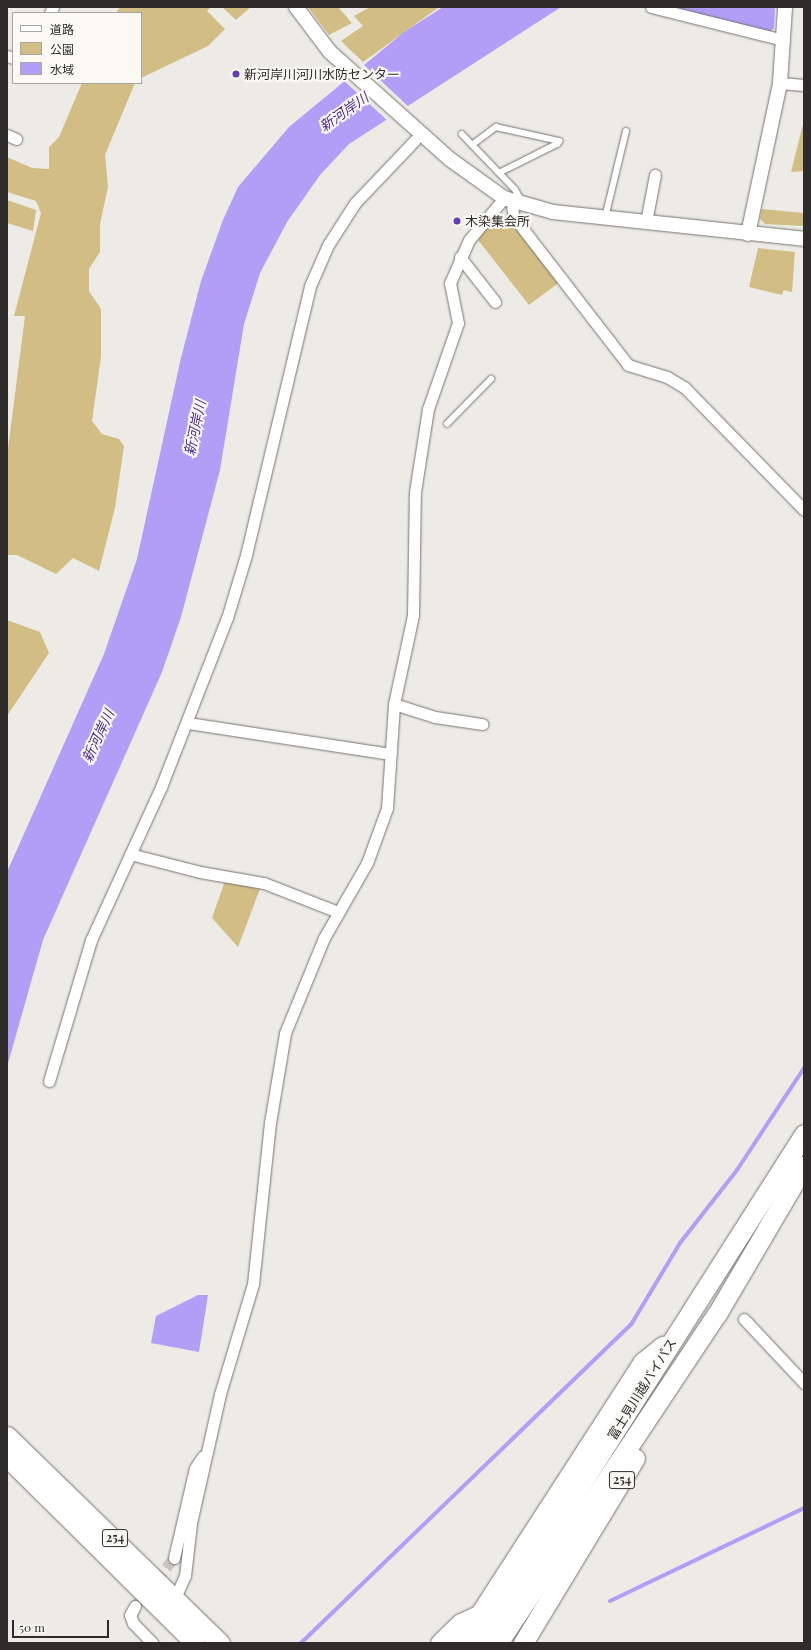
<!DOCTYPE html>
<html>
<head>
<meta charset="utf-8">
<style>
	body { margin:0 }
	#map { position:relative; width:811px; height:1650px; overflow:hidden; background:#edebe6; font-family:"Playfair Display","Noto Sans JP",serif }
	div>[style] { position:absolute }
	[style*='--x'] { left:calc(var(--x)*1px); top:calc(var(--y)*1px); width:calc(var(--w)*1px); rotate:calc(var(--a)*1deg) }
	.green>* { inset:0; background:#d2be85 }
	.water>* { inset:0; background:#b29df7 }
	.pier>* { inset:0; background:#edebe6 }
	.stream>* { height:4px; margin:-2px; padding:0 2px; transform-origin:2px; border-radius:2px; background:#b29df7 }
	.minor-tunnel>* { height:11px; margin-top:-5.5px; transform-origin:0; background:repeating-linear-gradient(90deg,#c7c5c0 0 11px,transparent 0 16.5px) }
	.roads { filter:drop-shadow(0 0 1px #767470) drop-shadow(0 0 1px #767470) }
	.service>* { height:5.5px; margin:-2.75px; padding:0 2.75px; transform-origin:2.75px; border-radius:2.75px; background:#fff }
	.minor>* { height:11px; margin:-5.5px; padding:0 5.5px; transform-origin:5.5px; border-radius:5.5px; background:#fff }
	.tertiary>* { height:14px; margin:-7px; padding:0 7px; transform-origin:7px; border-radius:7px; background:#fff }
	.trunk>* { height:19px; margin:-9.5px; padding:0 9.5px; transform-origin:9.5px; border-radius:9.5px; background:#fff }
	.dots>* { width:11px; height:11px; translate:-50% -50%; box-sizing:border-box; border:2px solid #fbf9f3; border-radius:50% }
	span { translate:-50% -50%; white-space:nowrap; text-align:center; line-height:1.15; -webkit-text-stroke:4px #fbf9f3; paint-order:stroke }
	.shield-label span { padding:1px 3px; background:#fbf9f3; border:1px solid; border-radius:3px; -webkit-text-stroke-width:0 }
	.shield-label { font-size:12px; color:#2d2c2a; font-weight:700 }
	.poi-label { font-size:13px; color:#2d2c2a }
	.left { translate:0 -50%; text-align:left }
	.street-label { font-size:13px; color:#2d2c2a }
	.water-label { font-size:14px; color:#4f2c92; font-style:italic }
	.frame { position:absolute; inset:0; border:8px solid #2d2c2a; pointer-events:none }
	.legend { position:absolute; left:12px; top:12px; width:130px; height:72px; box-sizing:border-box; background:#fbf9f3; border:1px solid #a9a7a3; margin:0; padding:5px 7px; list-style:none; font-size:12px; color:#2d2c2a }
	.legend li { display:flex; align-items:center; gap:8px; height:20px }
	.legend b { width:20px; border:1px solid #a9a7a3 }
	.scale { position:absolute; left:12px; top:1620px; width:97px; height:18px; box-sizing:border-box; border:2px solid #2d2c2a; border-top:0; padding-left:5px; font-size:12px; line-height:14px; white-space:nowrap; color:#2d2c2a; -webkit-text-stroke:3px #fbf9f3; paint-order:stroke }
</style>
</head>
<body>
<div id="map">
	<div class="green">
		<div style="clip-path:polygon(120px 7px,211px 7px,207px 11px,225px 29px,208px 46px,141px 78px,141px 13px,116px 13px)"></div>
		<div style="clip-path:polygon(222px 7px,251px 7px,236px 20px)"></div>
		<div style="clip-path:polygon(308px 7px,338px 7px,352px 23px,329px 35px)"></div>
		<div style="clip-path:polygon(370px 7px,439px 7px,363px 62px,341px 41px,363px 26px,354px 16px)"></div>
		<div style="clip-path:polygon(82px 83px,135px 83px,105px 155px,108px 187px,100px 224px,100px 252px,89px 269px,89px 291px,101px 309px,101px 357px,92px 421px,102px 434px,119px 439px,124px 446px,115px 508px,99px 571px,73px 558px,56px 574px,17px 555px,7px 555px,7px 456px,25px 316px,14px 316px,41px 213px,36px 201px,7px 192px,7px 157px,32px 168px,49px 169px,49px 147px,59px 137px)"></div>
		<div style="clip-path:polygon(804px 120px,804px 171px,791px 172px)"></div>
		<div style="clip-path:polygon(7px 200px,36px 210px,33px 231px,7px 223px)"></div>
		<div style="clip-path:polygon(762px 209px,804px 213px,804px 226px,765px 224px,760px 219px)"></div>
		<div style="clip-path:polygon(506px 216px,560px 282px,529px 305px,478px 240px,488px 225px)"></div>
		<div style="clip-path:polygon(758px 248px,795px 252px,792px 292px,784px 290px,782px 295px,749px 287px)"></div>
		<div style="clip-path:polygon(7px 620px,40px 632px,49px 653px,7px 716px)"></div>
		<div style="clip-path:polygon(225px 881px,260px 889px,238px 947px,212px 918px)"></div>
	</div>
	<div class="water">
		<div style="clip-path:polygon(443px 7px,561px 7px,349px 144px,320px 175px,287px 222px,260px 273px,244px 324px,220px 470px,181px 617px,162px 672px,43px 940px,7px 1067px,7px 872px,104px 654px,137px 559px,180px 362px,201px 281px,223px 220px,238px 187px,289px 127px,404px 32px)"></div>
		<div style="clip-path:polygon(663px 7px,775px 7px,774px 28px,769px 33px)"></div>
		<div style="clip-path:polygon(198px 1295px,208px 1295px,199px 1352px,151px 1343px,156px 1316px)"></div>
	</div>
	<div class="pier">
		<div style="clip-path:polygon(362px 63px,411px 109px,388px 121px,342px 79px)"></div>
	</div>
	<div class="stream">
		<div style="--x:610;--y:1601;--w:215;--a:-25.6"></div>
		<div style="--x:301;--y:1643;--w:460;--a:-44"></div>
		<div style="--x:632;--y:1323;--w:93;--a:-59"></div>
		<div style="--x:680;--y:1243;--w:93;--a:-52"></div>
		<div style="--x:737;--y:1170;--w:122;--a:-56.7"></div>
	</div>
	<div class="minor-tunnel">
		<div style="--x:135;--y:1606;--w:62;--a:-50.9"></div>
	</div>
	<div class="roads">
		<div class="service">
			<div style="--x:462;--y:134;--w:76;--a:46.1"></div>
			<div style="--x:515;--y:189;--w:14;--a:60"></div>
			<div style="--x:472;--y:145;--w:30;--a:-37"></div>
			<div style="--x:496;--y:127;--w:65;--a:12.5"></div>
			<div style="--x:559;--y:141;--w:3;--a:108"></div>
			<div style="--x:558;--y:144;--w:65;--a:153.4"></div>
			<div style="--x:605;--y:218;--w:89;--a:-76.4"></div>
			<div style="--x:447;--y:424;--w:63;--a:-45.6"></div>
		</div>
		<div class="minor">
			<div style="--x:651;--y:7;--w:136;--a:14"></div>
			<div style="--x:50;--y:13;--w:7;--a:-63"></div>
			<div style="--x:7;--y:56;--w:6;--a:18"></div>
			<div style="--x:780;--y:83;--w:24;--a:5"></div>
			<div style="--x:7;--y:135;--w:10;--a:24"></div>
			<div style="--x:512;--y:201;--w:15;--a:86"></div>
			<div style="--x:513;--y:216;--w:188;--a:52.3"></div>
			<div style="--x:628;--y:365;--w:41;--a:17.1"></div>
			<div style="--x:667;--y:377;--w:21;--a:31"></div>
			<div style="--x:685;--y:388;--w:170;--a:45.7"></div>
			<div style="--x:646;--y:222;--w:48;--a:-79.2"></div>
			<div style="--x:460;--y:257;--w:57;--a:52.1"></div>
			<div style="--x:394;--y:704;--w:43;--a:17.6"></div>
			<div style="--x:435;--y:717;--w:48;--a:8.5"></div>
			<div style="--x:188;--y:723;--w:205;--a:8.7"></div>
			<div style="--x:130;--y:854;--w:72;--a:14.4"></div>
			<div style="--x:200;--y:872;--w:65;--a:9.8"></div>
			<div style="--x:264;--y:883;--w:79;--a:21.4"></div>
			<div style="--x:49;--y:1081;--w:147;--a:-73.4"></div>
			<div style="--x:91;--y:940;--w:168;--a:-65.4"></div>
			<div style="--x:161;--y:787;--w:181;--a:-68.7"></div>
			<div style="--x:227;--y:618;--w:66;--a:-73.2"></div>
			<div style="--x:246;--y:555;--w:277;--a:-76.6"></div>
			<div style="--x:310;--y:286;--w:45;--a:-66.3"></div>
			<div style="--x:328;--y:245;--w:50;--a:-57.3"></div>
			<div style="--x:355;--y:203;--w:87;--a:-46.4"></div>
			<div style="--x:744;--y:1319;--w:88;--a:46.8"></div>
			<div style="--x:174;--y:1558;--w:92;--a:-76.9"></div>
			<div style="--x:195;--y:1468;--w:14;--a:-56"></div>
			<div style="--x:175;--y:1598;--w:24;--a:-66"></div>
			<div style="--x:185;--y:1576;--w:53;--a:-83.5"></div>
			<div style="--x:191;--y:1523;--w:132;--a:-77.3"></div>
			<div style="--x:220;--y:1394;--w:115;--a:-73.3"></div>
			<div style="--x:253;--y:1284;--w:162;--a:-84"></div>
			<div style="--x:270;--y:1123;--w:91;--a:-80.5"></div>
			<div style="--x:285;--y:1033;--w:103;--a:-67.7"></div>
			<div style="--x:324;--y:938;--w:86;--a:-60.2"></div>
			<div style="--x:367;--y:863;--w:59;--a:-70"></div>
			<div style="--x:387;--y:808;--w:104;--a:-86.1"></div>
			<div style="--x:394;--y:704;--w:91;--a:-77.9"></div>
			<div style="--x:413;--y:615;--w:123;--a:-89.1"></div>
			<div style="--x:415;--y:492;--w:84;--a:-81.1"></div>
			<div style="--x:428;--y:409;--w:91;--a:-70.8"></div>
			<div style="--x:458;--y:323;--w:41;--a:-101.3"></div>
			<div style="--x:450;--y:283;--w:47;--a:-66.2"></div>
			<div style="--x:469;--y:240;--w:55;--a:-50.2"></div>
			<div style="--x:135;--y:1606;--w:10;--a:119"></div>
			<div style="--x:130;--y:1615;--w:9;--a:69"></div>
			<div style="--x:133;--y:1623;--w:28;--a:46"></div>
		</div>
		<div class="tertiary">
			<div style="--x:296;--y:7;--w:56;--a:52.9"></div>
			<div style="--x:330;--y:52;--w:162;--a:41.8"></div>
			<div style="--x:451;--y:160;--w:65;--a:35.6"></div>
			<div style="--x:504;--y:198;--w:51;--a:15.9"></div>
			<div style="--x:553;--y:212;--w:252;--a:6.1"></div>
			<div style="--x:748;--y:234;--w:154;--a:-78"></div>
			<div style="--x:780;--y:83;--w:76;--a:-86.2"></div>
		</div>
		<div class="trunk">
			<div style="--x:7;--y:1436;--w:297;--a:44.2"></div>
			<div style="--x:7;--y:1457;--w:264;--a:44.7"></div>
			<div style="--x:440;--y:1643;--w:29;--a:-44"></div>
			<div style="--x:461;--y:1623;--w:17;--a:-25"></div>
			<div style="--x:461;--y:1643;--w:335;--a:-57.1"></div>
			<div style="--x:643;--y:1362;--w:26;--a:-39"></div>
			<div style="--x:480;--y:1643;--w:603;--a:-57.52"></div>
			<div style="--x:498;--y:1643;--w:395;--a:-56.4"></div>
			<div style="--x:717;--y:1314;--w:172;--a:-59.6"></div>
			<div style="--x:523;--y:1643;--w:216;--a:-58.8"></div>
		</div>
	</div>
	<div class="dots">
		<div style="left:236px;top:74px;background:#653db5"></div>
		<div style="left:457px;top:221px;background:#653db5"></div>
	</div>
	<div class="shield-label">
		<span style="left:622px;top:1480px">254</span>
		<span style="left:115px;top:1538px">254</span>
	</div>
	<div class="poi-label">
		<span class="left" style="left:244px;top:74px">新河岸川河川水防センター</span>
		<span class="left" style="left:465px;top:221px">木染集会所</span>
	</div>
	<div class="street-label">
		<span style="left:642px;top:1389px;rotate:-58deg">富士見川越バイパス</span>
	</div>
	<div class="water-label">
		<span style="left:344px;top:112px;rotate:-35deg">新河岸川</span>
		<span style="left:195px;top:428px;rotate:-78deg">新河岸川</span>
		<span style="left:98px;top:736px;rotate:-65deg">新河岸川</span>
	</div>
	<div class="frame"></div>
	<ul class="legend">
	<li><b style="height:5px;background:#fff"></b>道路</li>
	<li><b style="height:11px;background:#d2be85"></b>公園</li>
	<li><b style="height:11px;background:#b29df7"></b>水域</li>
	</ul>
	<div class="scale">50 m</div>
</div>
</body>
</html>
